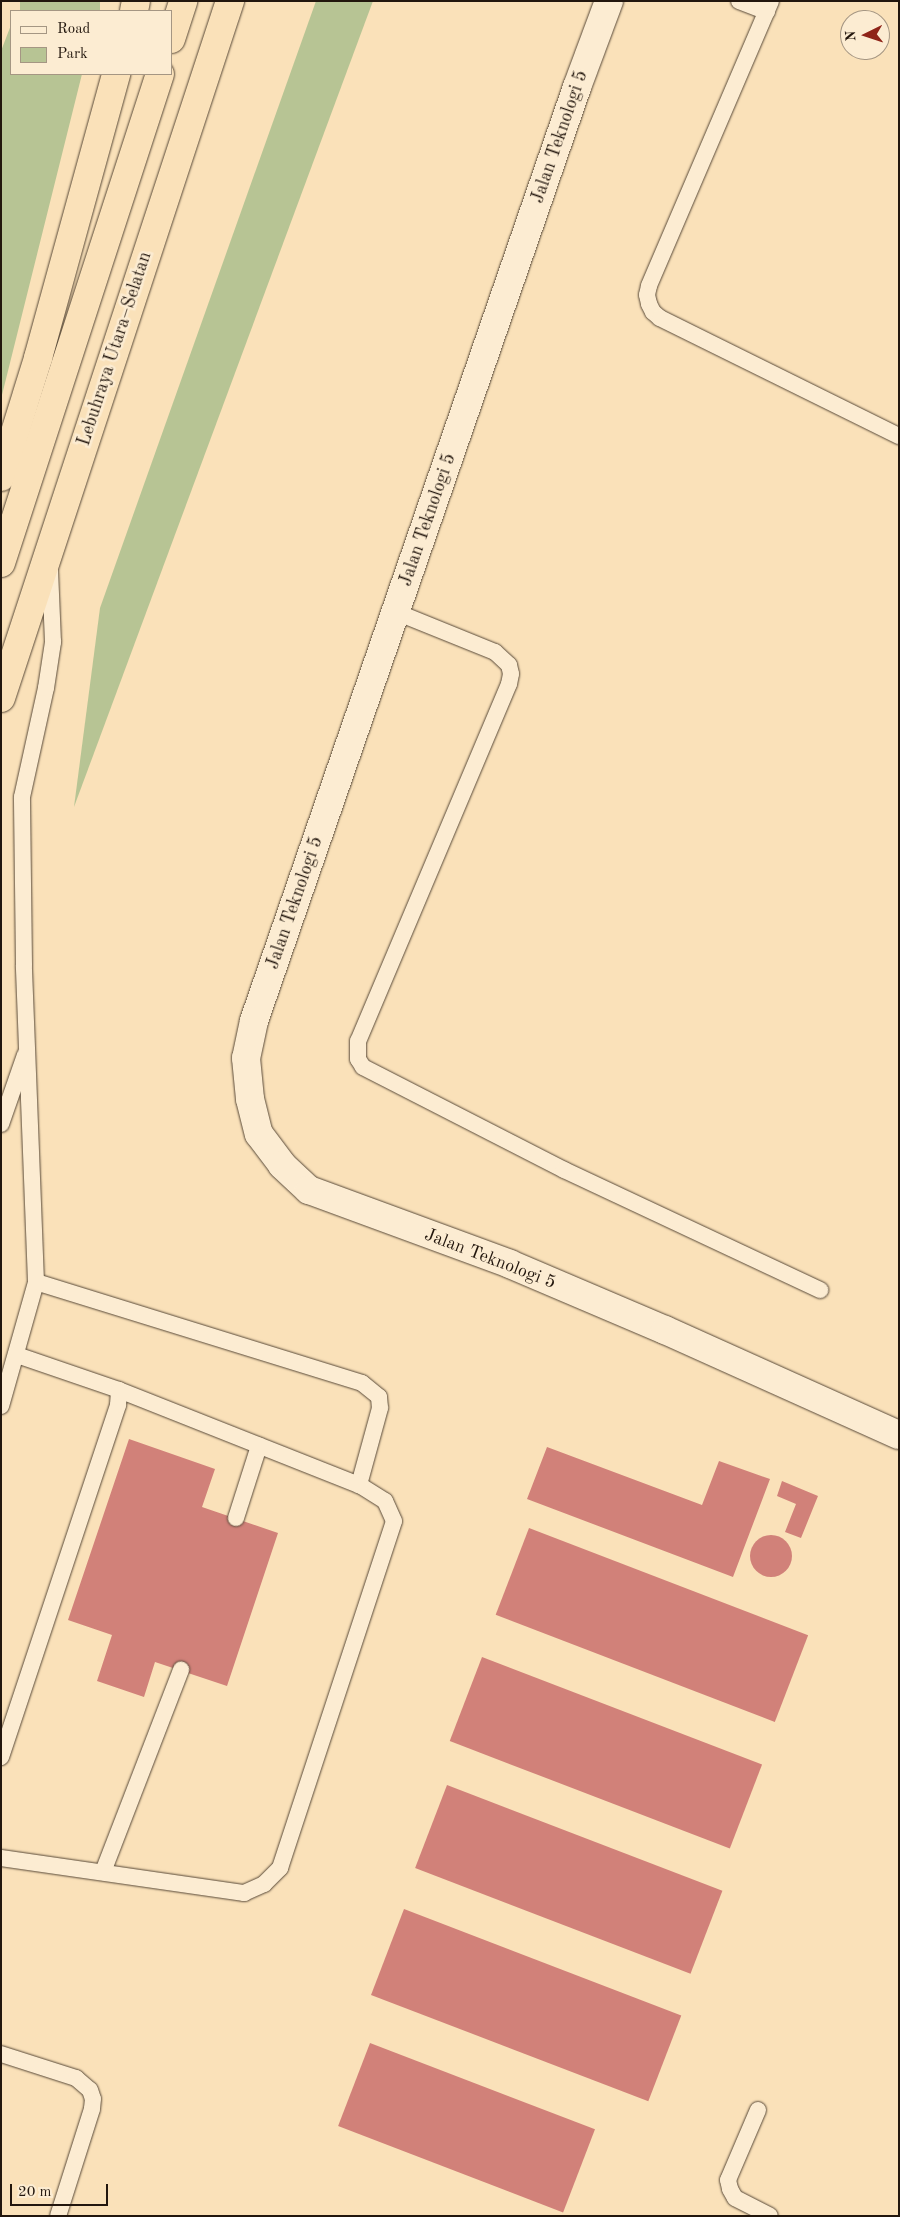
<!DOCTYPE html>
<html>
<head>
<meta charset="utf-8">
<style>
	body { margin:0 }
	#map { position:relative; width:900px; height:2217px; overflow:hidden; background:#fae1b9; font-family:"Old Standard TT",serif }
	div>[style] { position:absolute }
	[style*='--x'] { left:calc(var(--x)*1px); top:calc(var(--y)*1px); width:calc(var(--w)*1px); rotate:calc(var(--a)*1deg) }
	.green>* { inset:0; background:#b7c494; transform-origin:0 0 }
	.building>* { inset:0; background:#d18179; transform-origin:0 0 }
	.round { border-radius:50% }
	.roads { filter:drop-shadow(0 0 1px #584938) drop-shadow(0 0 1px #584938) }
	.lane>* { height:16px; margin:-8px; padding:0 8px; transform-origin:8px; border-radius:8px; background:#fcecd2 }
	.street>* { height:28px; margin:-14px; padding:0 14px; transform-origin:14px; border-radius:14px; background:#fcecd2 }
	.highway>* { height:28px; margin:-14px; padding:0 14px; transform-origin:14px; border-radius:14px; background:#fae1b9 }
	span { translate:-50% -50%; white-space:nowrap; text-align:center; line-height:1.15; -webkit-text-stroke:5px #fcecd2; paint-order:stroke }
	.street-label { font-size:18px; color:#22160d }
	.frame { position:absolute; inset:0; border:2px solid #22160d; pointer-events:none }
	.legend { position:absolute; left:10px; top:10px; width:162px; height:65px; box-sizing:border-box; background:#fcecd2; border:1px solid #a59683; margin:0; padding:6px 9px; list-style:none; font-size:15px; color:#22160d }
	.legend li { display:flex; align-items:center; gap:10px; height:25px }
	.legend b { width:25px; border:1px solid #a59683 }
	.north { position:absolute; left:840px; top:10px; width:50px; height:50px; box-sizing:border-box; background:#fcecd2; border:1px solid #a59683; border-radius:50%; rotate:266deg; font-size:14px; font-weight:700; line-height:20px; text-align:center; color:#22160d }
	.north::after { content:''; display:block; margin:auto; width:18px; height:22px; background:#8f2418; clip-path:polygon(50% 0,100% 100%,50% 72%,0 100%) }
	.scale { position:absolute; left:10px; top:2184px; width:98px; height:22px; box-sizing:border-box; border:2px solid #22160d; border-top:0; padding-left:6px; font-size:15px; line-height:18px; white-space:nowrap; color:#22160d; -webkit-text-stroke:4px #fcecd2; paint-order:stroke }
</style>
</head>
<body>
<div id="map">
	<div class="green">
		<div style="left:20px;top:1px;width:80px;height:11px"></div>
		<div style="clip-path:polygon(316px 1px,373px 1px,74px 807px,100px 608px)"></div>
		<div style="clip-path:polygon(11px 25px,11px 74px,82px 74px,1px 399px,1px 51px)"></div>
	</div>
	<div class="building">
		<div style="clip-path:polygon(129px 1439px,215px 1469px,202px 1507px,278px 1533px,227px 1686px,155px 1662px,144px 1697px,97px 1681px,112px 1635px,68px 1620px)"></div>
		<div style="clip-path:polygon(547px 1447px,702px 1505px,719px 1461px,770px 1479px,733px 1577px,527px 1499px)"></div>
		<div style="clip-path:polygon(782px 1481px,818px 1496px,801px 1538px,785px 1532px,796px 1504px,777px 1496px)"></div>
		<div style="left:529px;top:1528px;width:299px;height:93px;rotate:21deg"></div>
		<div class="round" style="left:750px;top:1535px;width:42px;height:42px"></div>
		<div style="left:482px;top:1657px;width:300px;height:90px;rotate:21deg"></div>
		<div style="left:447px;top:1785px;width:295px;height:89px;rotate:21deg"></div>
		<div style="left:404px;top:1909px;width:297px;height:92px;rotate:21deg"></div>
		<div style="left:370px;top:2043px;width:241px;height:89px;rotate:21deg"></div>
	</div>
	<div class="roads">
		<div class="lane">
			<div style="--x:739;--y:1;--w:30;--a:21"></div>
			<div style="--x:771;--y:1;--w:310;--a:113.2"></div>
			<div style="--x:649;--y:286;--w:9;--a:103"></div>
			<div style="--x:647;--y:295;--w:9;--a:77"></div>
			<div style="--x:649;--y:304;--w:9;--a:63"></div>
			<div style="--x:653;--y:312;--w:9;--a:41"></div>
			<div style="--x:660;--y:318;--w:267;--a:26.3"></div>
			<div style="--x:396;--y:612;--w:107;--a:22"></div>
			<div style="--x:495;--y:652;--w:19;--a:43"></div>
			<div style="--x:509;--y:665;--w:9;--a:77"></div>
			<div style="--x:511;--y:674;--w:10;--a:101"></div>
			<div style="--x:509;--y:684;--w:388;--a:112.9"></div>
			<div style="--x:358;--y:1041;--w:18;--a:90"></div>
			<div style="--x:358;--y:1059;--w:9;--a:58"></div>
			<div style="--x:363;--y:1067;--w:226;--a:27.1"></div>
			<div style="--x:564;--y:1170;--w:283;--a:25.1"></div>
			<div style="--x:1;--y:1124;--w:73;--a:-70.8"></div>
			<div style="--x:36;--y:1282;--w:341;--a:17.2"></div>
			<div style="--x:362;--y:1383;--w:22;--a:39"></div>
			<div style="--x:379;--y:1397;--w:11;--a:85"></div>
			<div style="--x:380;--y:1408;--w:80;--a:105.3"></div>
			<div style="--x:1;--y:1406;--w:129;--a:-74.2"></div>
			<div style="--x:36;--y:1282;--w:317;--a:-92.2"></div>
			<div style="--x:24;--y:965;--w:168;--a:-90.7"></div>
			<div style="--x:22;--y:797;--w:112;--a:-77.6"></div>
			<div style="--x:46;--y:688;--w:47;--a:-81.3"></div>
			<div style="--x:53;--y:642;--w:73;--a:-92.4"></div>
			<div style="--x:236;--y:1518;--w:76;--a:-72.3"></div>
			<div style="--x:1;--y:1757;--w:371;--a:-71.6"></div>
			<div style="--x:118;--y:1405;--w:15;--a:-86"></div>
			<div style="--x:119;--y:1390;--w:108;--a:-161.1"></div>
			<div style="--x:1;--y:1858;--w:246;--a:8.2"></div>
			<div style="--x:244;--y:1893;--w:22;--a:-24"></div>
			<div style="--x:264;--y:1884;--w:23;--a:-45"></div>
			<div style="--x:280;--y:1868;--w:365;--a:-71.8"></div>
			<div style="--x:394;--y:1521;--w:22;--a:-114"></div>
			<div style="--x:385;--y:1501;--w:31;--a:-148"></div>
			<div style="--x:359;--y:1485;--w:258;--a:-158.4"></div>
			<div style="--x:103;--y:1872;--w:217;--a:-68.9"></div>
			<div style="--x:1;--y:2054;--w:79;--a:17.7"></div>
			<div style="--x:76;--y:2078;--w:18;--a:41"></div>
			<div style="--x:90;--y:2090;--w:9;--a:72"></div>
			<div style="--x:93;--y:2099;--w:10;--a:96"></div>
			<div style="--x:92;--y:2109;--w:112;--a:107.6"></div>
			<div style="--x:758;--y:2110;--w:76;--a:113.2"></div>
			<div style="--x:728;--y:2180;--w:9;--a:77"></div>
			<div style="--x:730;--y:2189;--w:10;--a:61"></div>
			<div style="--x:735;--y:2198;--w:39;--a:27"></div>
		</div>
		<div class="street">
			<div style="--x:609;--y:1;--w:92;--a:110.4"></div>
			<div style="--x:577;--y:87;--w:988;--a:109.08"></div>
			<div style="--x:254;--y:1021;--w:38;--a:102"></div>
			<div style="--x:246;--y:1058;--w:41;--a:84.4"></div>
			<div style="--x:250;--y:1099;--w:36;--a:76"></div>
			<div style="--x:259;--y:1134;--w:39;--a:53"></div>
			<div style="--x:282;--y:1165;--w:37;--a:43"></div>
			<div style="--x:309;--y:1190;--w:214;--a:20.2"></div>
			<div style="--x:510;--y:1264;--w:168;--a:23.1"></div>
			<div style="--x:665;--y:1330;--w:256;--a:24.2"></div>
		</div>
		<div class="highway">
			<div style="--x:134;--y:11;--w:10;--a:-79"></div>
			<div style="--x:171;--y:39;--w:40;--a:-72"></div>
			<div style="--x:1;--y:477;--w:125;--a:-72.7"></div>
			<div style="--x:38;--y:358;--w:295;--a:-74.6"></div>
			<div style="--x:1;--y:563;--w:514;--a:-71.99"></div>
			<div style="--x:1;--y:698;--w:734;--a:-71.81"></div>
		</div>
	</div>
	<div class="street-label">
		<span style="left:560px;top:137px;rotate:-71deg">Jalan Teknologi 5</span>
		<span style="left:115px;top:349px;rotate:-72deg">Lebuhraya Utara–Selatan</span>
		<span style="left:428px;top:520px;rotate:-71deg">Jalan Teknologi 5</span>
		<span style="left:295px;top:903px;rotate:-71deg">Jalan Teknologi 5</span>
		<span style="left:490px;top:1259px;rotate:21deg">Jalan Teknologi 5</span>
	</div>
	<div class="frame"></div>
	<ul class="legend">
	<li><b style="height:6px;background:#fcecd2"></b>Road</li>
	<li><b style="height:14px;background:#b7c494"></b>Park</li>
	</ul>
	<div class="north">N</div>
	<div class="scale">20 m</div>
</div>
</body>
</html>
